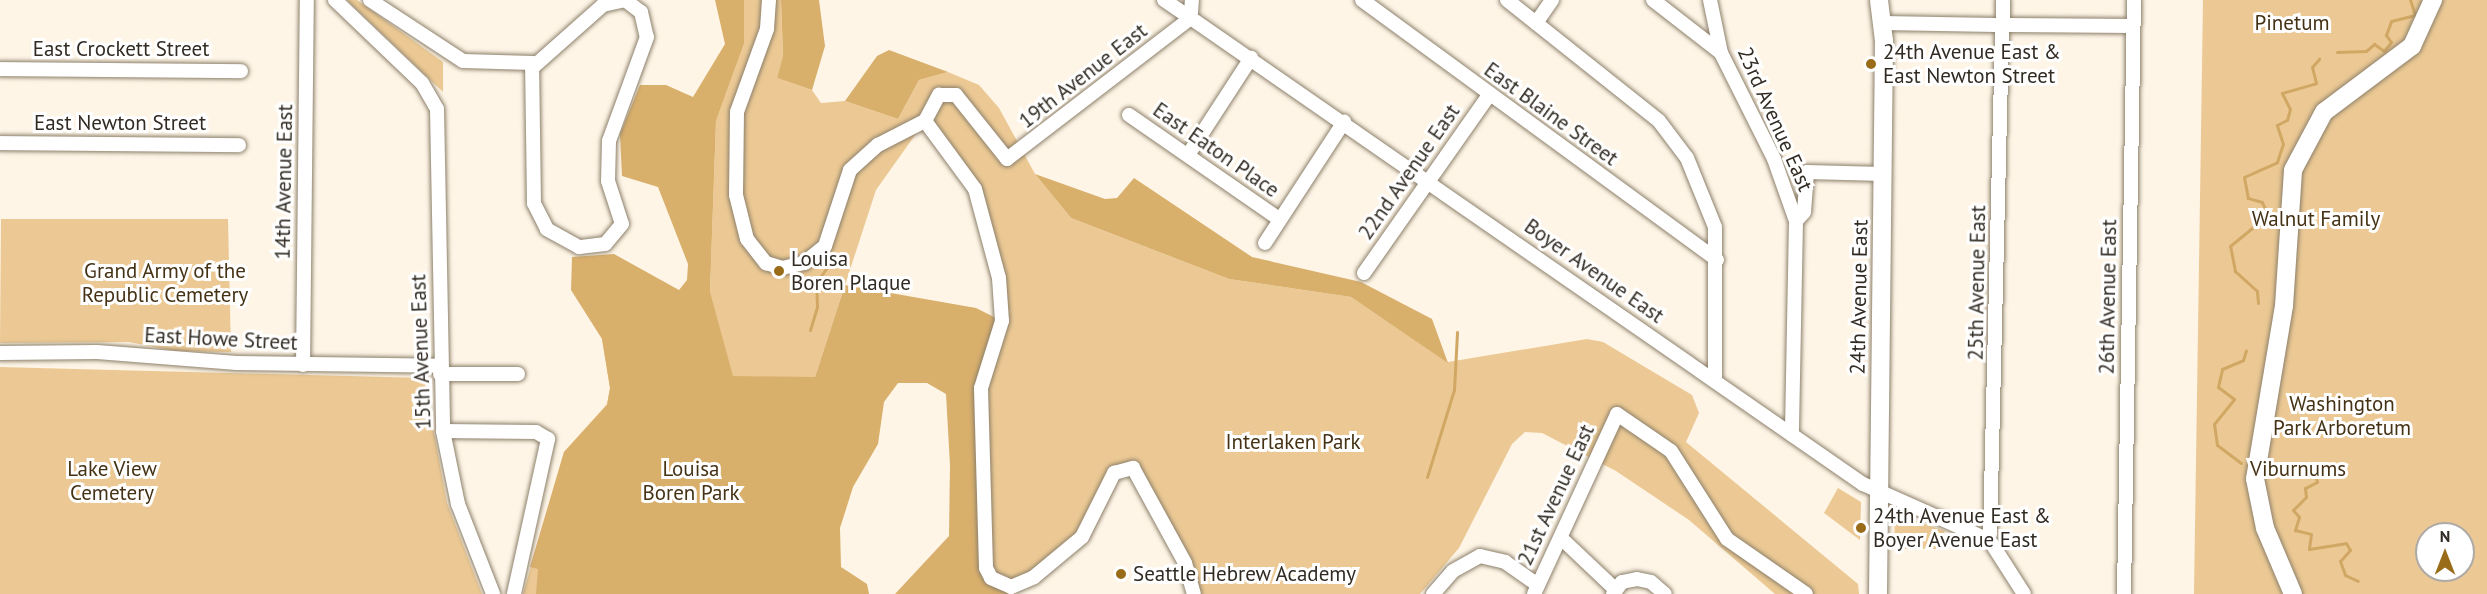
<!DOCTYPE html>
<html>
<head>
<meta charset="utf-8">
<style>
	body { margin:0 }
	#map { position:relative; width:2487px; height:594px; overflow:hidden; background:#fef5e7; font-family:"PT Sans",sans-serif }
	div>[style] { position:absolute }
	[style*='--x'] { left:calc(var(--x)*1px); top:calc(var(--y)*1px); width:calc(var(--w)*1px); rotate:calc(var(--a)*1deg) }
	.green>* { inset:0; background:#ecc994 }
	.forest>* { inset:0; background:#d9af6c }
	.stream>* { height:3px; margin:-1.5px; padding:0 1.5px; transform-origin:1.5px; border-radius:1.5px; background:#d1a764 }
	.roads { filter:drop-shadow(0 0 2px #8d806b) drop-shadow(0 0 2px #8d806b) }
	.minor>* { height:14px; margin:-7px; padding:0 7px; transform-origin:7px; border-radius:7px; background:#fff }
	.major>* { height:18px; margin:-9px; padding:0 9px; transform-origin:9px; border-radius:9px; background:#fff }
	.dots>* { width:16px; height:16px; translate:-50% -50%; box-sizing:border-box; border:3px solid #fff; border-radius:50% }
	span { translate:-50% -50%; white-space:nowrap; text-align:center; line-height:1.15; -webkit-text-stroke:6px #fff; paint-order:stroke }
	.park-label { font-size:21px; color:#453215 }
	.street-label { font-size:21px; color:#312b23 }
	.poi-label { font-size:21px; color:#312b23 }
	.left { translate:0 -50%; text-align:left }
	.north { position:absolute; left:2415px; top:522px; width:60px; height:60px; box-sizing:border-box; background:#fff; border:2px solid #adaaa7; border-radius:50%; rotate:0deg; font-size:16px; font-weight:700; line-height:24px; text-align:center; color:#312b23 }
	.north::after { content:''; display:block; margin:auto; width:21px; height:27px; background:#986c19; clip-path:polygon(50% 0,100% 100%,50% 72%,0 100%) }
</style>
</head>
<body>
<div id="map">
	<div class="green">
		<div style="clip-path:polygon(347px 0,357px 0,443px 62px,443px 92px)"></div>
		<div style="clip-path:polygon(744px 0,781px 0,783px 57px,777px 78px,812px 90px,821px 103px,845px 101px,898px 119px,919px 80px,948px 72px,979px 85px,999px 108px,1035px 174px,1071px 218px,1229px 279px,1351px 297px,1448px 362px,1587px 339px,1603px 342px,1692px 395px,1699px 413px,1686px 442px,1858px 584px,1859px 594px,1775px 594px,1689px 520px,1616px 471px,1542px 433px,1525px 432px,1512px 444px,1459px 548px,1420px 594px,1194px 594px,1126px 467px,1087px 527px,1024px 584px,991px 578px,980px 414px,1002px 321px,982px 209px,925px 121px,876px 190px,815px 377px,813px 594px,523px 594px,564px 452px,607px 404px,610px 388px,602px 339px,710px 292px,716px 121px,744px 44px)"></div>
		<div style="clip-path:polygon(evenodd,2203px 0,2487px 0,2487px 594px,2194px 594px,2203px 0,2427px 534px,2463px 534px,2463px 570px,2427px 570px,2427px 534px)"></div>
		<div style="clip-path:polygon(228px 219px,231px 352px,175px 351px,129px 342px,0 343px,1px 219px)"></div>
		<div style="clip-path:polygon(0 367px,424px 378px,447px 503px,482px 594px,0 594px)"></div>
		<div style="clip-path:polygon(1838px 488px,1861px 502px,1860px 540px,1824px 513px)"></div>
		<div style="clip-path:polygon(1895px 514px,1945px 531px,1936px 549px,1894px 549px)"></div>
	</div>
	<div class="forest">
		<div style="clip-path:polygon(715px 0,744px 0,744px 44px,716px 121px,710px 292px,733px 376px,815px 377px,845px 285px,976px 308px,1002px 321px,984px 372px,986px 568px,1011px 587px,1011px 594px,895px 594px,949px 536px,950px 465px,946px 394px,927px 383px,898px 383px,884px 402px,878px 444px,853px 487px,840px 528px,841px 567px,867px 584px,869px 594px,536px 594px,538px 569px,530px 567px,564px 452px,607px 405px,610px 388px,602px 339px,571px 290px,572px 257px,614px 254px,679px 290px,687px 280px,688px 264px,658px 187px,622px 176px,620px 134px,640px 85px,666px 85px,693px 97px,725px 44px)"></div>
		<div style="clip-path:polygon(781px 0,819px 0,825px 46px,812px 90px,777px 78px,783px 56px)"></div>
		<div style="clip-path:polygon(889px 50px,948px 72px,919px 80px,898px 119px,845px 101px,877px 56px)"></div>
		<div style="clip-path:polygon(1035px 174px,1105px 199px,1117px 198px,1134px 178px,1252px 257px,1361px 282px,1432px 319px,1448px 363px,1351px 297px,1229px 279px,1071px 218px)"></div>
	</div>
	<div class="stream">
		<div style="--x:2337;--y:52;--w:29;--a:-2"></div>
		<div style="--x:2366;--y:51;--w:11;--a:-41"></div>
		<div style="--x:2374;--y:44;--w:12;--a:35"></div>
		<div style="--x:2384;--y:51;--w:11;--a:-52"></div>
		<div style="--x:2391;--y:42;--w:9;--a:-126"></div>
		<div style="--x:2386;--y:35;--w:15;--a:-70"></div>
		<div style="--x:2391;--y:21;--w:25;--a:-14"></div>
		<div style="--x:2415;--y:15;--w:16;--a:-108"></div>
		<div style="--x:2258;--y:303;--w:12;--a:-95"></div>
		<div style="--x:2257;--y:291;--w:30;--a:-138"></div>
		<div style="--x:2235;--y:271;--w:25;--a:-101"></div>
		<div style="--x:2230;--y:246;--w:49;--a:-39.2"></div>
		<div style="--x:2268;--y:215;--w:14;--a:-115"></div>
		<div style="--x:2262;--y:202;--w:15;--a:-164"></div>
		<div style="--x:2248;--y:198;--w:21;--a:-101"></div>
		<div style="--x:2244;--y:177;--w:36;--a:-24"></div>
		<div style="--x:2277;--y:162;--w:19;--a:-72"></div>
		<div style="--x:2283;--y:144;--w:20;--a:-108"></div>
		<div style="--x:2277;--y:125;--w:11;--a:-27"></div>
		<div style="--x:2287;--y:120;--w:11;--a:-75"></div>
		<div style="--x:2290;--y:109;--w:18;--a:-117"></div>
		<div style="--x:2282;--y:93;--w:35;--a:-16"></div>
		<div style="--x:2316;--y:83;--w:16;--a:-104"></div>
		<div style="--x:2312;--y:67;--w:11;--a:-49"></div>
		<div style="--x:810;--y:330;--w:24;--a:-73"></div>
		<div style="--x:817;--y:307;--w:24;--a:-92"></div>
		<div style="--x:816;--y:283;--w:29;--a:-55"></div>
		<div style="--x:2241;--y:463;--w:30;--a:-143"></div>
		<div style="--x:2217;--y:445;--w:21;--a:-98"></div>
		<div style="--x:2214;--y:424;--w:32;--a:-51"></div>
		<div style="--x:2234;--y:399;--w:20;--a:-143"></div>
		<div style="--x:2218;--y:387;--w:18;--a:-77"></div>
		<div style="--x:2222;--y:369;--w:23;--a:-23"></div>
		<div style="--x:2243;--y:360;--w:10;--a:-73"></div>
		<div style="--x:2268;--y:471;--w:16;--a:14"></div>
		<div style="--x:2284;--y:475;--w:23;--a:-18"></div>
		<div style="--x:2306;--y:468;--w:11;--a:38"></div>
		<div style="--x:2315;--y:475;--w:7;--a:74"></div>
		<div style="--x:2317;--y:482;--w:13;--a:153"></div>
		<div style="--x:2305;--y:488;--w:9;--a:84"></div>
		<div style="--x:2306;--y:497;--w:18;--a:135"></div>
		<div style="--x:2293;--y:510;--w:9;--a:49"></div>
		<div style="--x:2299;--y:517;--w:14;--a:107"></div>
		<div style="--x:2295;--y:530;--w:16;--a:14"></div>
		<div style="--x:2311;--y:534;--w:15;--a:98"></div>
		<div style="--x:2309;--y:549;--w:37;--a:-9"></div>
		<div style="--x:2346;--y:543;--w:8;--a:60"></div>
		<div style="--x:2350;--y:550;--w:15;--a:132"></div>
		<div style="--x:2340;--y:561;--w:15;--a:70"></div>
		<div style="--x:2345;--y:575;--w:14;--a:25"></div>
		<div style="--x:1427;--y:477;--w:91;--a:-72.8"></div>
		<div style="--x:1454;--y:390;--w:58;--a:-87"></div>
	</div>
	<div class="roads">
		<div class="minor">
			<div style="--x:335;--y:0;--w:120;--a:43.7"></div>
			<div style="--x:422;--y:83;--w:30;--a:60"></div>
			<div style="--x:437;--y:109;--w:322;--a:88.9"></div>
			<div style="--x:443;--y:431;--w:75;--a:78.4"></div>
			<div style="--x:458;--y:504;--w:97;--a:68.7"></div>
			<div style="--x:370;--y:0;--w:111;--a:33.3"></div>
			<div style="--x:463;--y:61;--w:70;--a:1.6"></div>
			<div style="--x:625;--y:0;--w:20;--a:37"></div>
			<div style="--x:641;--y:12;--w:26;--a:77"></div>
			<div style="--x:647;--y:37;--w:111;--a:110.1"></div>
			<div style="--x:609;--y:141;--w:40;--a:91.4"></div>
			<div style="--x:608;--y:181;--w:45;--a:72"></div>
			<div style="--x:622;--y:224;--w:26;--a:130"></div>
			<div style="--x:605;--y:244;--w:26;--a:173"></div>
			<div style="--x:579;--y:247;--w:37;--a:-151"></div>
			<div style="--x:547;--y:229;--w:29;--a:-117"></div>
			<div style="--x:534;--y:203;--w:135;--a:-90.8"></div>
			<div style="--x:532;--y:68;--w:95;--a:-41.6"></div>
			<div style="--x:603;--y:5;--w:23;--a:-13"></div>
			<div style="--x:769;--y:0;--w:29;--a:94"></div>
			<div style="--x:767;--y:29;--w:88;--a:109.9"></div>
			<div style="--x:737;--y:112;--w:83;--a:90.7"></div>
			<div style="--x:736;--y:195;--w:45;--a:76"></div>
			<div style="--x:747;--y:239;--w:31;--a:52"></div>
			<div style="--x:766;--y:263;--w:17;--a:17"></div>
			<div style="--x:782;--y:268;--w:23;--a:-13"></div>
			<div style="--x:804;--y:263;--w:27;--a:-39"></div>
			<div style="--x:825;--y:246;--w:80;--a:-71.8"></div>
			<div style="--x:850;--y:170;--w:38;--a:-42"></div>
			<div style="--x:878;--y:145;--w:53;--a:-27.1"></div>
			<div style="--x:925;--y:121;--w:30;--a:-62"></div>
			<div style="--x:939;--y:95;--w:17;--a:0"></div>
			<div style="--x:956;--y:95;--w:82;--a:51.4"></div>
			<div style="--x:1007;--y:159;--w:227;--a:-37.5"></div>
			<div style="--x:1164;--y:0;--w:27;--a:34"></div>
			<div style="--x:1362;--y:0;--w:440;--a:36.2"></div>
			<div style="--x:1507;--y:0;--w:194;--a:38.5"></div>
			<div style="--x:1659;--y:121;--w:46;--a:52.9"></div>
			<div style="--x:1687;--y:158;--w:74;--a:67.9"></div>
			<div style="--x:1715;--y:227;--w:154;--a:90"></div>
			<div style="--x:1653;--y:0;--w:86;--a:37.9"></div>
			<div style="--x:1710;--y:0;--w:54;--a:78.3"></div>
			<div style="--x:1721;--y:53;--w:119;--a:63.4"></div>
			<div style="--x:1774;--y:159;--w:66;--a:70.5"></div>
			<div style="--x:1796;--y:221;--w:214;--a:91.1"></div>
			<div style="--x:1191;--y:13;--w:13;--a:-86"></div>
			<div style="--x:2003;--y:18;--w:18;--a:-90"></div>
			<div style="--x:1195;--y:21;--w:813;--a:34.73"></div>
			<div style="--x:1863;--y:484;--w:128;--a:24"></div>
			<div style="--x:1536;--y:23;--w:28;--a:-55"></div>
			<div style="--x:1883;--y:23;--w:112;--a:1"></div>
			<div style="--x:2009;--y:25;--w:124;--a:0.5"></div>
			<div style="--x:0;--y:69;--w:241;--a:0.5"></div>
			<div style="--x:1129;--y:115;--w:183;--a:34.7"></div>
			<div style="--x:925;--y:121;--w:84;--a:53.7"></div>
			<div style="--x:975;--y:189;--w:92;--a:74.9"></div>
			<div style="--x:999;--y:278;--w:43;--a:86"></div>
			<div style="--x:1002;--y:321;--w:70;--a:107.4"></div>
			<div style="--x:981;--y:388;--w:180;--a:88.4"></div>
			<div style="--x:986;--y:568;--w:11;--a:63"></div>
			<div style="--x:991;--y:578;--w:22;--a:24"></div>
			<div style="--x:1011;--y:587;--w:25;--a:-23"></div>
			<div style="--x:1034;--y:577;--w:62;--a:-39.8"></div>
			<div style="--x:1082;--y:537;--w:72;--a:-63.4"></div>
			<div style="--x:1114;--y:473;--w:20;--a:-15"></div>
			<div style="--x:1133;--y:468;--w:108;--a:61.3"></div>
			<div style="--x:1185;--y:563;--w:32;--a:74"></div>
			<div style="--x:0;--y:143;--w:239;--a:0.5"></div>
			<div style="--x:1188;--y:155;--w:116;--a:-57"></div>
			<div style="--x:1796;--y:221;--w:12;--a:-48"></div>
			<div style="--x:1804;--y:212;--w:40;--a:-85.7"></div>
			<div style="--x:1807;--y:172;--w:76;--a:1.5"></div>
			<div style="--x:1265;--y:243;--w:145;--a:-56.9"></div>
			<div style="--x:1364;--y:273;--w:218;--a:-54.9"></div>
			<div style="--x:0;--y:353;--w:97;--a:-0.6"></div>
			<div style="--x:97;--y:352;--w:140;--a:4.5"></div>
			<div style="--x:237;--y:363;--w:203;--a:0.8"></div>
			<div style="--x:303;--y:365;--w:365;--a:-89.4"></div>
			<div style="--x:440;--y:374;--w:78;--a:0"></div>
			<div style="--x:443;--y:431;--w:93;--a:0.6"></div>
			<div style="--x:536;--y:432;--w:14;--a:30"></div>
			<div style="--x:548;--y:439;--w:159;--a:102.4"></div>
			<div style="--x:1990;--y:534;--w:502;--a:-88.63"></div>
			<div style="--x:1561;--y:538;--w:74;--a:43.4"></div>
			<div style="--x:1992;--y:544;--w:59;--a:57.4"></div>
			<div style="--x:1433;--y:594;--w:30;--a:-49"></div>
			<div style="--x:1453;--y:571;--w:31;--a:-29"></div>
			<div style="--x:1480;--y:556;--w:26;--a:13"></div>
			<div style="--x:1505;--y:562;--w:40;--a:34.9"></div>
			<div style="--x:1534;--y:594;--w:198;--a:-65.2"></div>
			<div style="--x:1617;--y:414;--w:65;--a:34.4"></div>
			<div style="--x:1671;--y:451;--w:104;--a:57.5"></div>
			<div style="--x:1727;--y:539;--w:96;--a:34.8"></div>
			<div style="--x:1613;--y:594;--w:15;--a:-53"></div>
			<div style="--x:1622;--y:582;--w:15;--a:-11"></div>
			<div style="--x:1637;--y:579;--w:14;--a:12"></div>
			<div style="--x:1651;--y:582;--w:18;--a:41"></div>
			<div style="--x:2124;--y:594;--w:594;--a:-89.04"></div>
		</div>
		<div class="major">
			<div style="--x:1878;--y:594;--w:553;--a:-89.38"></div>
			<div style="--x:1884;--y:41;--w:41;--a:-97"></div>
			<div style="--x:2293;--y:594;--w:72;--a:-113"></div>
			<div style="--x:2265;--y:528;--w:50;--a:-101.5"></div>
			<div style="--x:2255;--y:479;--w:175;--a:-80.5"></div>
			<div style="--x:2284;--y:306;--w:136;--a:-86.2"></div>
			<div style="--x:2293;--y:170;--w:66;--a:-61.9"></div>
			<div style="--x:2324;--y:112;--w:110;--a:-36.9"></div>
			<div style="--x:2412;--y:46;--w:51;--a:-65.5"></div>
		</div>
	</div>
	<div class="dots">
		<div style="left:1871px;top:64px;background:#986c19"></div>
		<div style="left:779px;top:271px;background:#986c19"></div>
		<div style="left:1861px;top:528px;background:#986c19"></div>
		<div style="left:1121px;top:574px;background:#986c19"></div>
	</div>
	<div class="park-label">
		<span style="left:2292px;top:23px">Pinetum</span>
		<span style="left:2316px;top:219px">Walnut Family</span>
		<span style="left:165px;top:283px">Grand Army of the<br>Republic Cemetery</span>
		<span style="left:2342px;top:416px">Washington<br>Park Arboretum</span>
		<span style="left:1293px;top:442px">Interlaken Park</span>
		<span style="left:112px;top:481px">Lake View<br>Cemetery</span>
		<span style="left:691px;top:481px">Louisa<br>Boren Park</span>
		<span style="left:2298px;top:469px">Viburnums</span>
	</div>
	<div class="street-label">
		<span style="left:121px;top:49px">East Crockett Street</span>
		<span style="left:1083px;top:76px;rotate:-38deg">19th Avenue East</span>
		<span style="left:1551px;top:114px;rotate:36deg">East Blaine Street</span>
		<span style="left:1775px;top:119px;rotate:66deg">23rd Avenue East</span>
		<span style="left:120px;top:123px">East Newton Street</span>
		<span style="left:1216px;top:150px;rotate:35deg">East Eaton Place</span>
		<span style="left:1409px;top:172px;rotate:-55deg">22nd Avenue East</span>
		<span style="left:284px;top:182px;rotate:-89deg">14th Avenue East</span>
		<span style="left:1594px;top:271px;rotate:35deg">Boyer Avenue East</span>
		<span style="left:1977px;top:283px;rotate:-89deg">25th Avenue East</span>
		<span style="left:1859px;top:297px;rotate:-89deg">24th Avenue East</span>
		<span style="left:2108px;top:297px;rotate:-89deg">26th Avenue East</span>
		<span style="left:221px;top:339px;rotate:3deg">East Howe Street</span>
		<span style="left:421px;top:352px;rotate:-92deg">15th Avenue East</span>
		<span style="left:1556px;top:495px;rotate:-65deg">21st Avenue East</span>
	</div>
	<div class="poi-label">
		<span class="left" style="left:1883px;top:64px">24th Avenue East &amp;<br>East Newton Street</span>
		<span class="left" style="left:791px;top:271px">Louisa<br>Boren Plaque</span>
		<span class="left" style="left:1873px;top:528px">24th Avenue East &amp;<br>Boyer Avenue East</span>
		<span class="left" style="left:1133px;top:574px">Seattle Hebrew Academy</span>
	</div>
	<div class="north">N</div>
</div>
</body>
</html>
